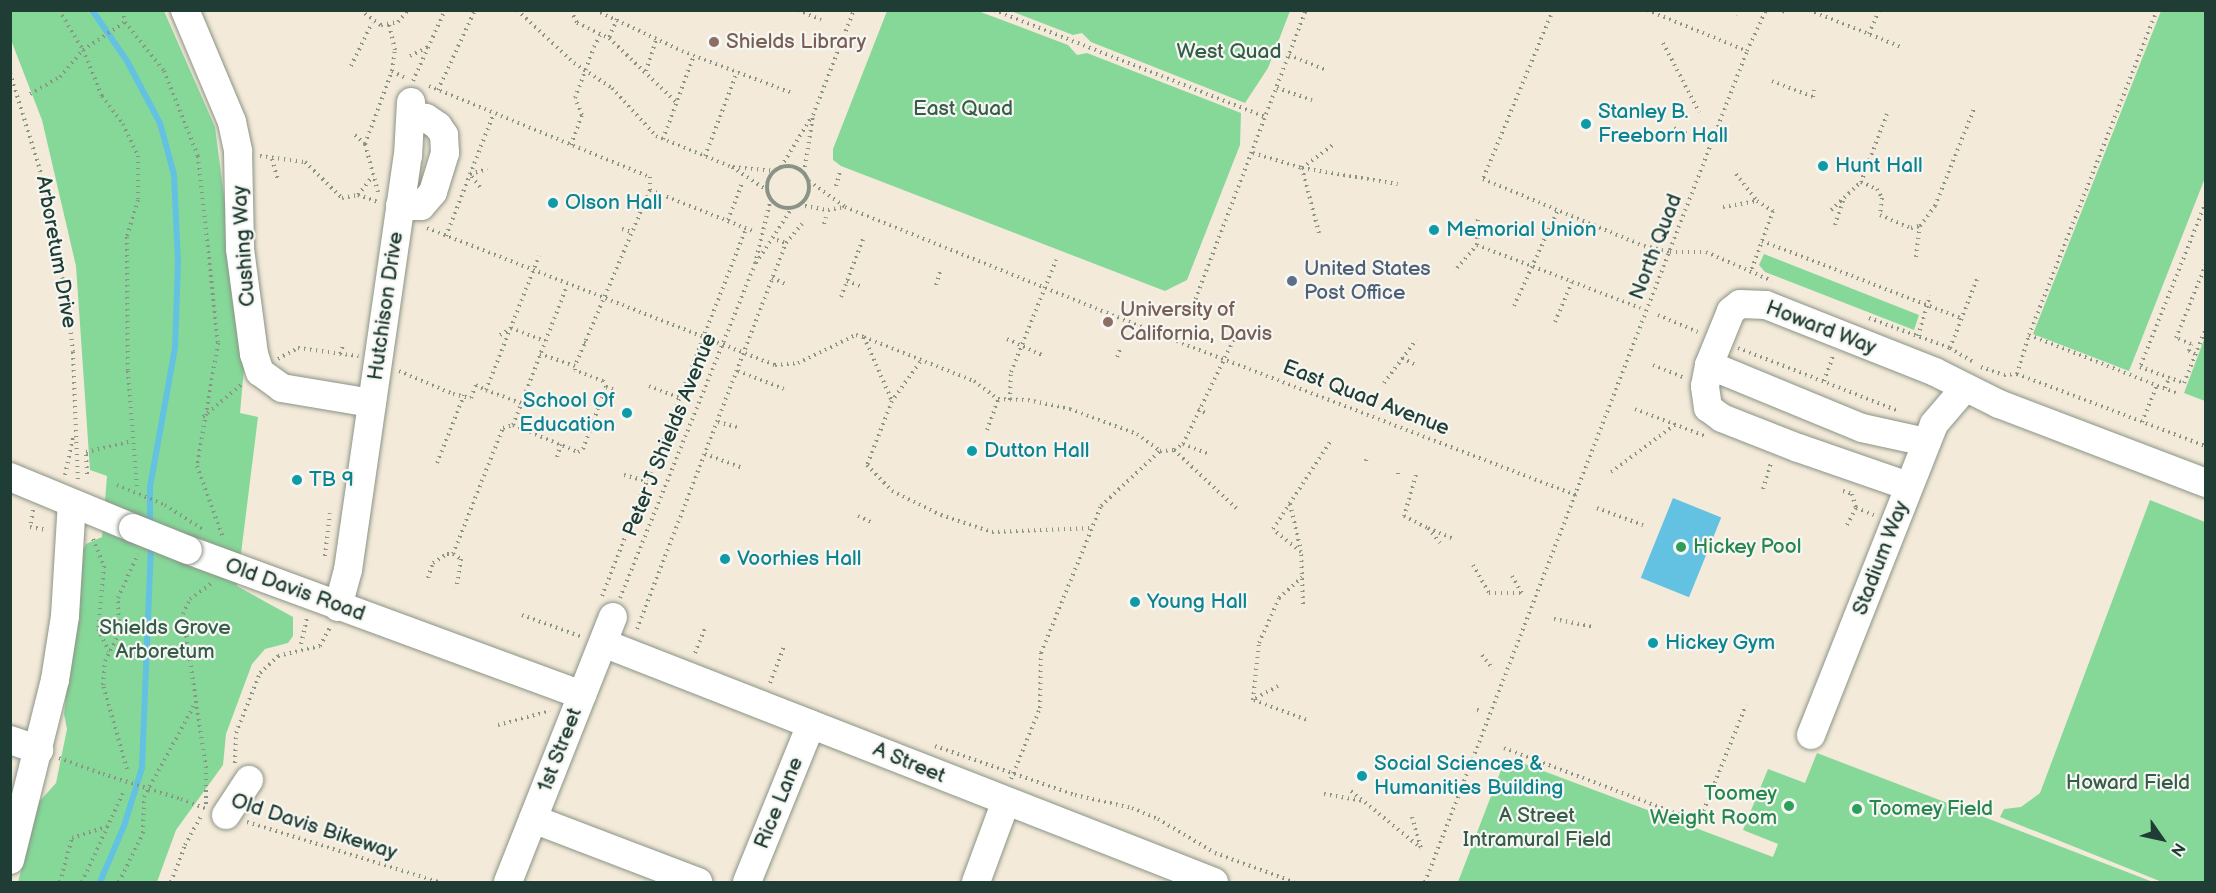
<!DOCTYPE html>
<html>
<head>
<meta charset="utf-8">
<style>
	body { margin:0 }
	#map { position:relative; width:2216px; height:893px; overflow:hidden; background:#f4ead9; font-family:"Balsamiq Sans",sans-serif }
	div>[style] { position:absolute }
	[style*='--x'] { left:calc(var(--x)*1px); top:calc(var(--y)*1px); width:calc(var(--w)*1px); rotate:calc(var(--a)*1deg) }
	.green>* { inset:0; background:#86d899 }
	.water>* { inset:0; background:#63c1e1; transform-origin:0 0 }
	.stream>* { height:6px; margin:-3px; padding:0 3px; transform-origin:3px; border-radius:3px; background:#63c1e1 }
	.path>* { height:4px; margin-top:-2px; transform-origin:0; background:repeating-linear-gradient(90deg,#8a9486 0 1.5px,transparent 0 6px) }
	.path>.ring { margin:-2px; padding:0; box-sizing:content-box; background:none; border:4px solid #8a9486; border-radius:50% }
	.roads { filter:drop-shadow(0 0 2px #8a9486) drop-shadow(0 0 2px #8a9486) }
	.minor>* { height:28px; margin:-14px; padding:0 14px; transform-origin:14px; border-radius:14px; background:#fff }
	.path-bridge>* { height:4px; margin-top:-2px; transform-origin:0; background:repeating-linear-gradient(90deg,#8a9486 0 1.5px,transparent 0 6px) }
	.bridges { filter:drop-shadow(0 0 2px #8a9486) drop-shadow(0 0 2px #8a9486) }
	.minor-bridge>* { height:28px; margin:-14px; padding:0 14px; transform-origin:14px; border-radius:14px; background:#fff }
	.dots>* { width:16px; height:16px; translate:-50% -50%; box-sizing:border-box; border:3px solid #f6f6f2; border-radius:50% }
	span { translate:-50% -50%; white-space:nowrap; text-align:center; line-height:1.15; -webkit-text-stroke:4.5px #f6f6f2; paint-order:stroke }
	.education-label { font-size:21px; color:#785e54 }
	.left { translate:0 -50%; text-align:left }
	.park-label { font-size:21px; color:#345c48 }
	.culture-label { font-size:21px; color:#0d838f }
	.right { translate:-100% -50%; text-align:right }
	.street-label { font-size:21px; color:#1f3d34 }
	.service-label { font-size:21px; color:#4e5e75 }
	.leisure-label { font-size:21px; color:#27864d }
	.frame { position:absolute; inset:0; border:12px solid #1f3d34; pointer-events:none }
	.north { position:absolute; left:2132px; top:809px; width:60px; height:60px; -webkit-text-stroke:4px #f6f6f2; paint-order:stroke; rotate:124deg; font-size:16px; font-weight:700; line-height:24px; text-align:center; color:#1f3d34 }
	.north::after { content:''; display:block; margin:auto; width:21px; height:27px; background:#1f3d34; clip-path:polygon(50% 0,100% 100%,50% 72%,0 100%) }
</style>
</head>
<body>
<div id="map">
	<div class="green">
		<div style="clip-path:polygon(10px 11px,164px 11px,215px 127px,245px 357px,240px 413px,258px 417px,237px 586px,293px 617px,293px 636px,288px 643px,265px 649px,252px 664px,226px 734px,223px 765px,176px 830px,157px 882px,18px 882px,38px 803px,56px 783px,67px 729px,64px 714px,82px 552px,86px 544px,102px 537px,107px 476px,90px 470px,76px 266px,42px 120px,11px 40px)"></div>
		<div style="clip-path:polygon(887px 11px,978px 11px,1068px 45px,1077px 55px,1087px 53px,1241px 113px,1240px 145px,1187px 280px,1165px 291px,841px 166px,833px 160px,833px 149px)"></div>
		<div style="clip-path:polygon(1011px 11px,1290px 11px,1268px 68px,1245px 103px,1091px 42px,1082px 33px,1073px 35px)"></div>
		<div style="clip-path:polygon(2161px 11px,2205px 11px,2205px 178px,2129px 371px,2033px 334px)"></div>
		<div style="clip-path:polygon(1764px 254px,1919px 315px,1914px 330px,1765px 272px,1759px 265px)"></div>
		<div style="clip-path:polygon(2205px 337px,2206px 401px,2205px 401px,2184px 393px)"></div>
		<div style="clip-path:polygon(2150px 500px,2205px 522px,2205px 882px,2162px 882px,2000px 817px,2004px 809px,2021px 807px,2040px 793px)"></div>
		<div style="clip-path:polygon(1817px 753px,2153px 882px,1458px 882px,1506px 757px,1773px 857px,1778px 844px,1743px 830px,1768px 769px,1805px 783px)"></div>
	</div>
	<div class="water">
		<div style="left:1673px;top:498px;width:52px;height:86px;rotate:22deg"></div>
	</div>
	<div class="stream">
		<div style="--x:92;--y:10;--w:62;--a:55.5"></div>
		<div style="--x:127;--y:61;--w:70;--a:62"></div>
		<div style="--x:160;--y:123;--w:54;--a:74.9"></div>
		<div style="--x:174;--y:175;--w:87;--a:87.4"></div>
		<div style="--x:178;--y:262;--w:86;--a:92"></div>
		<div style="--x:175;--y:348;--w:141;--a:100.2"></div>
		<div style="--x:150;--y:487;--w:40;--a:90"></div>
		<div style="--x:100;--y:882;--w:61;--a:-66.8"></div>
		<div style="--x:124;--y:826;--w:61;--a:-72.8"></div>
		<div style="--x:142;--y:768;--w:225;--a:-87.7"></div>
	</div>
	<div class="path">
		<div style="--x:59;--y:10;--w:47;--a:59"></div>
		<div style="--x:83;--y:50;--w:50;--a:67.6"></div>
		<div style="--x:102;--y:96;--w:35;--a:53"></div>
		<div style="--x:123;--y:124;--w:35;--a:65"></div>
		<div style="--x:138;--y:156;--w:44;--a:90"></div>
		<div style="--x:138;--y:200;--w:39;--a:107"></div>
		<div style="--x:127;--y:237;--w:134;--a:89.6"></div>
		<div style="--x:128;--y:371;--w:116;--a:85.6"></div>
		<div style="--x:123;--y:10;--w:12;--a:81"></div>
		<div style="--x:125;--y:22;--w:63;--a:51.5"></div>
		<div style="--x:164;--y:71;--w:92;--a:68.2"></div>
		<div style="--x:198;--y:156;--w:188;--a:83.9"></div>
		<div style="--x:218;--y:343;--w:125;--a:99.7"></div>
		<div style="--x:197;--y:466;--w:77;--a:70.1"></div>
		<div style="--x:360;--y:10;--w:26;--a:36"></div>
		<div style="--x:381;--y:25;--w:17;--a:-10"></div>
		<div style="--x:398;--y:22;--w:16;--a:-50"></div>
		<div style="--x:517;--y:10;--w:78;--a:42.9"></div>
		<div style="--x:574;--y:63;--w:45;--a:33.3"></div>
		<div style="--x:612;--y:88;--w:65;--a:47.5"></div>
		<div style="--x:656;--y:136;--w:82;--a:22.2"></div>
		<div style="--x:732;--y:167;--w:42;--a:33.3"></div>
		<div style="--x:571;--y:10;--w:14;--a:65"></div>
		<div style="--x:577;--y:23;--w:35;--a:25"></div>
		<div style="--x:595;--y:10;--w:96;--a:25.2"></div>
		<div style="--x:682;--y:51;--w:118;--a:20.9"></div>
		<div style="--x:798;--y:10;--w:25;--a:23"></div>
		<div style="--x:994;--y:10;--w:292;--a:21.5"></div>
		<div style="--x:1553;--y:10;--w:183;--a:112.5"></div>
		<div style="--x:1483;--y:179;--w:174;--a:22.6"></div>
		<div style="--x:1644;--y:246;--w:27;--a:13"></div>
		<div style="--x:1670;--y:252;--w:36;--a:0"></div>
		<div style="--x:1706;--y:252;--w:72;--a:23.7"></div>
		<div style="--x:1647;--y:10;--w:108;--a:22.3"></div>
		<div style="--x:1734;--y:10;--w:6;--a:72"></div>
		<div style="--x:1809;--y:10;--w:99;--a:21.9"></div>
		<div style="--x:2157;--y:10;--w:349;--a:111.5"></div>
		<div style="--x:2029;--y:335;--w:161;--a:21.5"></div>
		<div style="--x:1782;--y:12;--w:4;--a:-34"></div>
		<div style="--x:617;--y:19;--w:21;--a:113"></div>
		<div style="--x:609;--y:38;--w:93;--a:43.7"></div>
		<div style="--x:1869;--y:34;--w:26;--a:-67"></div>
		<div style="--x:1663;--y:43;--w:78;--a:62.4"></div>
		<div style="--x:594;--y:47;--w:13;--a:-63"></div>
		<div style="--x:1289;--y:55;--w:38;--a:22"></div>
		<div style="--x:410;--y:56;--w:20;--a:-27"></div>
		<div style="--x:351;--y:66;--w:48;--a:-64"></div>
		<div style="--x:392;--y:71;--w:17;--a:28"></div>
		<div style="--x:646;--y:71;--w:35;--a:-72"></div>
		<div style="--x:10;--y:73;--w:121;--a:72.8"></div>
		<div style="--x:46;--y:189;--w:110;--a:79.5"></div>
		<div style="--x:66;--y:297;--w:55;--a:82.7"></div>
		<div style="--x:73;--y:352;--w:128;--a:87.8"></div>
		<div style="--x:413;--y:81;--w:78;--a:-65.7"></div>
		<div style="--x:1772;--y:81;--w:44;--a:21.3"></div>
		<div style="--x:1813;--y:97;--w:7;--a:-82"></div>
		<div style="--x:429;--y:86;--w:239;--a:22.4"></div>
		<div style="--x:650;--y:177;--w:13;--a:90"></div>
		<div style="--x:650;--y:190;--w:191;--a:113.1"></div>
		<div style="--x:1277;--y:88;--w:37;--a:19"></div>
		<div style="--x:438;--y:90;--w:88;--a:-65.2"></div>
		<div style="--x:30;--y:94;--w:34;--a:-30"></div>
		<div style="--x:60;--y:77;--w:35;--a:-50"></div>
		<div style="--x:83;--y:50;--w:50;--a:-33.7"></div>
		<div style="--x:1887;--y:114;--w:73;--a:110.9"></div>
		<div style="--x:1861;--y:182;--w:17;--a:24"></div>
		<div style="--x:1877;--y:189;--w:10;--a:61"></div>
		<div style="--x:1882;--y:198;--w:17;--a:97"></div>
		<div style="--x:1880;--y:215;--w:34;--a:23"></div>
		<div style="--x:1911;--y:228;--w:9;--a:-13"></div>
		<div style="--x:1920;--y:226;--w:25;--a:-53"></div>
		<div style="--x:1935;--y:206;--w:105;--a:-68.1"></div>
		<div style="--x:1674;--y:128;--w:17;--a:24"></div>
		<div style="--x:355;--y:135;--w:13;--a:42"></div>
		<div style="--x:663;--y:139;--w:90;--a:-69.7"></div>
		<div style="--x:571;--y:145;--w:32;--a:-70"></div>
		<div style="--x:582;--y:115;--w:18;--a:-112"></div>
		<div style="--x:1253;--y:153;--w:51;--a:17"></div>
		<div style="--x:1302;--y:168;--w:97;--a:9.5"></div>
		<div style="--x:260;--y:156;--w:45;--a:7.6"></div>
		<div style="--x:305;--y:162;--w:52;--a:44.2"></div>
		<div style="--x:342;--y:198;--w:16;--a:-11"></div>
		<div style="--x:358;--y:195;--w:24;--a:-52"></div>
		<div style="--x:705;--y:156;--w:90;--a:-69.1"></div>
		<div style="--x:272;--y:159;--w:22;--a:74"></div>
		<div class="ring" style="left:767px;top:166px;width:38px;height:38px"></div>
		<div style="--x:733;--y:167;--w:41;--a:5.6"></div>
		<div style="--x:781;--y:167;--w:60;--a:-58.7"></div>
		<div style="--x:804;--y:173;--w:59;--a:-81.2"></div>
		<div style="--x:813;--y:115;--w:113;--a:-68.7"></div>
		<div style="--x:1736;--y:174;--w:34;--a:52"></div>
		<div style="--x:1757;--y:201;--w:19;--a:32"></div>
		<div style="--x:1773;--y:211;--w:64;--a:110.1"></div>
		<div style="--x:809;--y:181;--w:44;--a:35.8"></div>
		<div style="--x:845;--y:207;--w:352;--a:22"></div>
		<div style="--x:1171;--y:339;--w:434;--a:21.1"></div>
		<div style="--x:836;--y:186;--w:15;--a:-74"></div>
		<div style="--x:480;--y:187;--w:16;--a:-128"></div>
		<div style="--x:470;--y:174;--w:18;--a:-16"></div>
		<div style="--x:650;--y:190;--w:113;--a:21.8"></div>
		<div style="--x:378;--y:192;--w:50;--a:-105.2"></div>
		<div style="--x:365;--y:144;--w:78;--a:-69.7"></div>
		<div style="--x:392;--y:71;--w:21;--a:-82"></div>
		<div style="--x:395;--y:50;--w:26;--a:-103"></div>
		<div style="--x:358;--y:195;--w:21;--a:19"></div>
		<div style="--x:2206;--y:202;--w:178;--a:111.8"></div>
		<div style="--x:2140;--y:367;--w:47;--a:20"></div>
		<div style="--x:2184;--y:383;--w:59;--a:-68.2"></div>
		<div style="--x:799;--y:205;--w:29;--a:10"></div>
		<div style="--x:828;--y:210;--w:16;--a:-11"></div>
		<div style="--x:1723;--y:207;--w:35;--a:-10"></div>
		<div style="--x:1831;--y:210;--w:41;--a:-43"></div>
		<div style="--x:728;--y:220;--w:39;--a:-69"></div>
		<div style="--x:824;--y:224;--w:7;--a:-74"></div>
		<div style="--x:1835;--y:225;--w:26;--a:-72"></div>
		<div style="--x:427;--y:228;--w:374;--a:21.5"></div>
		<div style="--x:775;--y:365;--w:23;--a:-5"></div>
		<div style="--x:798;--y:363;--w:64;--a:-25.8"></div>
		<div style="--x:856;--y:335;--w:8;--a:14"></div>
		<div style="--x:864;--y:337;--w:118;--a:21.8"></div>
		<div style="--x:974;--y:381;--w:30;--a:37"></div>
		<div style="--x:998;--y:399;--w:30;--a:2"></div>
		<div style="--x:1028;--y:400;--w:43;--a:12.1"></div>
		<div style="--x:1070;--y:409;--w:72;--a:20.5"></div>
		<div style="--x:1137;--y:434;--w:29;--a:36"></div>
		<div style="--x:622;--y:229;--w:10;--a:17"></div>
		<div style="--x:1319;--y:233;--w:67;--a:-104.7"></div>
		<div style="--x:1302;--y:168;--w:39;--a:-37"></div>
		<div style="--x:446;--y:236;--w:132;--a:-68.7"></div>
		<div style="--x:777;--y:240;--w:9;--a:18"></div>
		<div style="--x:1762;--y:241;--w:213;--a:21.2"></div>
		<div style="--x:1477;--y:245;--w:175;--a:21.1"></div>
		<div style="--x:1916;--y:257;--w:31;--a:-83"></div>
		<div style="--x:756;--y:263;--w:66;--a:-56.8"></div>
		<div style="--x:1457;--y:268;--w:30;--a:-49"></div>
		<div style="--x:1477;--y:245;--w:30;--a:-88"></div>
		<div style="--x:772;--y:278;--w:17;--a:24"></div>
		<div style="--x:847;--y:281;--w:17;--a:21"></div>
		<div style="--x:936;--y:285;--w:14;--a:-73"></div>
		<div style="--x:841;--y:297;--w:62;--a:-69.2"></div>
		<div style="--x:1514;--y:306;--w:106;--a:-65.4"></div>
		<div style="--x:1658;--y:315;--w:43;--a:23"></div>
		<div style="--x:1189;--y:316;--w:328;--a:-69.1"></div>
		<div style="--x:1869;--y:318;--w:86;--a:20.3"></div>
		<div style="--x:1950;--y:348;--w:29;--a:31"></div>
		<div style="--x:1555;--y:322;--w:43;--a:-67"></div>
		<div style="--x:500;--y:335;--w:13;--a:-32"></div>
		<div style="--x:511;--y:328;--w:36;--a:21"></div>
		<div style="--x:1918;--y:336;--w:42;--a:-73.3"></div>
		<div style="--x:864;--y:337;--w:70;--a:66.4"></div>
		<div style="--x:1007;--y:339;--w:41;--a:24.7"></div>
		<div style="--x:584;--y:343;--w:6;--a:9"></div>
		<div style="--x:1738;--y:348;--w:170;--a:21.4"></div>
		<div style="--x:1950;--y:348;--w:74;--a:-68.6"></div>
		<div style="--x:340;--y:354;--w:9;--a:-69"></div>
		<div style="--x:2195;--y:354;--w:7;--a:-153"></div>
		<div style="--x:2189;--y:351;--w:7;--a:-74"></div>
		<div style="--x:2191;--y:344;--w:16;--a:-158"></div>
		<div style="--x:2176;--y:338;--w:80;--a:-67.9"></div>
		<div style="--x:1117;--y:357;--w:11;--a:-68"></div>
		<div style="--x:1402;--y:358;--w:16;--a:27"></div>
		<div style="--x:278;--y:359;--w:23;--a:-29"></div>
		<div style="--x:298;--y:348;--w:61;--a:7.6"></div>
		<div style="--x:920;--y:362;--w:48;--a:125.7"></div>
		<div style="--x:892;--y:401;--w:69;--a:111.3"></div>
		<div style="--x:867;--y:465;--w:36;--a:46"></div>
		<div style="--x:892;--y:491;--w:55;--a:26.1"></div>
		<div style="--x:941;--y:515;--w:54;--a:18.4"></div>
		<div style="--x:992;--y:532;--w:98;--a:-2.3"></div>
		<div style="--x:1653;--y:365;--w:35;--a:22"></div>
		<div style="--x:1981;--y:367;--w:24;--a:19"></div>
		<div style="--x:2004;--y:375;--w:13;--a:-4"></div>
		<div style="--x:2017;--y:374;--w:202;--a:20.9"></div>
		<div style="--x:399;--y:371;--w:59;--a:23.1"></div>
		<div style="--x:453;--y:394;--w:18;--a:13"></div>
		<div style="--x:471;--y:398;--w:14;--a:-69"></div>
		<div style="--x:476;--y:385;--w:11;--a:27"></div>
		<div style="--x:738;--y:371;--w:49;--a:21.4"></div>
		<div style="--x:2017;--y:374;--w:41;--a:-72.9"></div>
		<div style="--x:1824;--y:381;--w:29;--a:-70"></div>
		<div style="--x:1384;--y:383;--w:54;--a:-53.3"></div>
		<div style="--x:649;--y:386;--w:33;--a:21"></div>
		<div style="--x:606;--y:387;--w:9;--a:18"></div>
		<div style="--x:2165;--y:388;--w:12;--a:-66"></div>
		<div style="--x:1010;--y:400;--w:28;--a:-88"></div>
		<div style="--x:1011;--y:372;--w:121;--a:-68.1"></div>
		<div style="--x:521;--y:403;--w:37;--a:-160"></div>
		<div style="--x:486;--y:390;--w:144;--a:-68.4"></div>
		<div style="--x:1198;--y:409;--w:10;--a:29"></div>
		<div style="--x:1635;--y:409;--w:75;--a:21.1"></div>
		<div style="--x:203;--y:417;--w:51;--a:-40.2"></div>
		<div style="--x:718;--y:422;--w:23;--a:15"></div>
		<div style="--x:2142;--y:422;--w:40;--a:-68"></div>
		<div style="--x:513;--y:425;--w:149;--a:-68.8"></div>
		<div style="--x:987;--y:430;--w:33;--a:-70"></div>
		<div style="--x:1183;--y:444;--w:26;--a:21"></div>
		<div style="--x:1174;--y:450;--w:86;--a:43.1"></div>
		<div style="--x:705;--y:454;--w:40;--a:20.2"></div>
		<div style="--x:557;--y:457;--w:13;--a:-72"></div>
		<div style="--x:1366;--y:461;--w:5;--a:-79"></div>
		<div style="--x:437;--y:463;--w:73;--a:-68.3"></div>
		<div style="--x:1611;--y:472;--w:81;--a:-36.4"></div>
		<div style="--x:87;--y:474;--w:22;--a:-93"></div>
		<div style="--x:86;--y:452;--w:47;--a:-13.4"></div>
		<div style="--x:1398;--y:474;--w:6;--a:-90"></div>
		<div style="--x:65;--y:475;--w:40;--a:-78"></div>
		<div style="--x:624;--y:475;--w:24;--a:15"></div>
		<div style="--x:1416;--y:475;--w:43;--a:106.3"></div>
		<div style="--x:1404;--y:516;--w:27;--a:27"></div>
		<div style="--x:1428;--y:528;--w:19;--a:51"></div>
		<div style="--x:1763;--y:489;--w:27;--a:-73"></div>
		<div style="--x:1843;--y:491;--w:9;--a:18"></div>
		<div style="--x:1852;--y:494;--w:15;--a:74"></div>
		<div style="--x:1856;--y:508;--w:19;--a:21"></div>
		<div style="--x:1290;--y:504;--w:48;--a:76.8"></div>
		<div style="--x:165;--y:505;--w:46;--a:32.7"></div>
		<div style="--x:1597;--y:508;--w:49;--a:20.3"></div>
		<div style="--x:33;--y:510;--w:17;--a:100"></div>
		<div style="--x:30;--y:527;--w:17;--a:10"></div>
		<div style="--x:858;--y:516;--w:17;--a:25"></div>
		<div style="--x:1847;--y:525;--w:19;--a:-62"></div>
		<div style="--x:1428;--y:528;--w:26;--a:23"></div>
		<div style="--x:93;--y:539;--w:29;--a:68"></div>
		<div style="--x:104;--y:566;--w:63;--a:95.4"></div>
		<div style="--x:98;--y:629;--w:25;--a:64"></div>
		<div style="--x:453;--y:554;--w:136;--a:-68.4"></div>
		<div style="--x:503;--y:428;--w:10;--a:-17"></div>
		<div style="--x:513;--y:425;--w:70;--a:22.6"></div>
		<div style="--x:578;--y:452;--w:6;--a:-31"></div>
		<div style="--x:583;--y:449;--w:66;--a:-69.6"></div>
		<div style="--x:606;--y:387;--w:7;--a:-117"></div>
		<div style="--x:603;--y:381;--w:30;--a:-159"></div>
		<div style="--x:575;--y:370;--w:4;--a:-90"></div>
		<div style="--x:575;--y:366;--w:37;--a:-161"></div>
		<div style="--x:325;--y:556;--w:43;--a:-83.4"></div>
		<div style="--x:1473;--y:565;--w:32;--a:60"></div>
		<div style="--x:1489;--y:593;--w:33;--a:0"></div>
		<div style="--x:1512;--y:576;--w:20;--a:60"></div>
		<div style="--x:428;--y:578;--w:16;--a:-72"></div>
		<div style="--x:433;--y:563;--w:17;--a:-33"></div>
		<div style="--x:447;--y:554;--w:6;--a:0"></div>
		<div style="--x:453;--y:554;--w:9;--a:32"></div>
		<div style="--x:461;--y:559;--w:30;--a:99"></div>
		<div style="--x:602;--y:596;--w:395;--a:-68.6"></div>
		<div style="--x:620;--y:598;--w:360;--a:-68"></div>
		<div style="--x:755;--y:264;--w:68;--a:-76.4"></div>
		<div style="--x:1303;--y:604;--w:52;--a:-92.2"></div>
		<div style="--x:1301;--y:552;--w:36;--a:-141"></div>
		<div style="--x:1273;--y:529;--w:104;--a:-56.8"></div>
		<div style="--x:522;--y:615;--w:64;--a:20.1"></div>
		<div style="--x:1554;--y:619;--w:41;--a:11.3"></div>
		<div style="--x:637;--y:629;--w:414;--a:-68.9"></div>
		<div style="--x:786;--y:243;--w:25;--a:-50"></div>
		<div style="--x:301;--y:644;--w:27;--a:-77"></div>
		<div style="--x:695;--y:653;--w:27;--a:-68"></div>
		<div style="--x:1482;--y:655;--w:18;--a:52"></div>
		<div style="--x:770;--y:683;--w:40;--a:-69"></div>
		<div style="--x:1278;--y:686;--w:29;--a:151"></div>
		<div style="--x:1253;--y:700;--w:57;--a:-84"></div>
		<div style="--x:1259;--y:643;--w:49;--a:-66"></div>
		<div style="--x:1279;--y:598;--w:31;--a:-42"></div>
		<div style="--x:1254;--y:700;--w:57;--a:20.7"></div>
		<div style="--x:1477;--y:710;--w:5;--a:11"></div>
		<div style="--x:498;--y:725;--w:54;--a:-15.1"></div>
		<div style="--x:935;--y:746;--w:148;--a:19.3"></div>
		<div style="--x:1075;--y:795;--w:58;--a:12.8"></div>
		<div style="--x:1132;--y:808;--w:28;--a:23"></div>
		<div style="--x:1158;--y:819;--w:66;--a:30.8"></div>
		<div style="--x:1215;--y:853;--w:84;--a:20.2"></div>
		<div style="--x:1504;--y:748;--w:209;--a:20.8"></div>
		<div style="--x:1699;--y:822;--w:126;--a:-68.1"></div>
		<div style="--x:59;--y:758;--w:47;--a:20"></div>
		<div style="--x:235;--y:763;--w:30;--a:-88"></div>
		<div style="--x:236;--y:733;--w:65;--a:-68.2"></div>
		<div style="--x:260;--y:673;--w:25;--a:-43"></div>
		<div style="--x:278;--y:656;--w:43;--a:-13.4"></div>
		<div style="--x:320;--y:646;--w:21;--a:-62"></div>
		<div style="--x:127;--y:769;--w:87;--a:-105.9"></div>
		<div style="--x:103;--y:685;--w:24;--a:-85"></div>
		<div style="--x:105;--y:661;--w:31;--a:-63"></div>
		<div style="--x:119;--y:633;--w:35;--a:-92"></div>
		<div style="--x:118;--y:598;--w:48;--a:-65.6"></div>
		<div style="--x:1011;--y:779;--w:77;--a:-67.8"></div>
		<div style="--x:1040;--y:708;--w:55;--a:-89"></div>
		<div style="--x:1041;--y:653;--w:159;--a:-67.8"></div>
		<div style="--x:1101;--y:506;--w:81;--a:-43"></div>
		<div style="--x:1160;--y:451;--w:14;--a:-4"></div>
		<div style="--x:1174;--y:450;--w:11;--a:-34"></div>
		<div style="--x:1183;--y:444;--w:121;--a:-64.1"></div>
		<div style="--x:1351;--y:791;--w:90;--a:39.2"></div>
		<div style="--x:1324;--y:794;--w:39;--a:10"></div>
		<div style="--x:181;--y:799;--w:26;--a:21"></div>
		<div style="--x:206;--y:804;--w:36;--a:-90"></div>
		<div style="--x:206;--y:768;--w:156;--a:-98.5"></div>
		<div style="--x:183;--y:614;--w:17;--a:-65"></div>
		<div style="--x:190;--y:599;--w:27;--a:-36"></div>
		<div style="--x:1412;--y:817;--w:32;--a:74"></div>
		<div style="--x:247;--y:822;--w:201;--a:17.4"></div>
		<div style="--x:60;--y:882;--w:46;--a:-74.7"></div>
		<div style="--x:72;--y:838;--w:38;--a:-18"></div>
		<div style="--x:82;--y:882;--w:98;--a:-65.3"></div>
		<div style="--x:119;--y:882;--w:55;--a:-63.9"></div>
		<div style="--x:143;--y:833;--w:36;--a:-88"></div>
		<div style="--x:144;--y:797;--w:108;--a:-61.3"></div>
		<div style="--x:171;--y:882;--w:40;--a:-69"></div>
		<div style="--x:185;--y:845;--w:35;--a:-61"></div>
		<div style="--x:1425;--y:882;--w:891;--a:-68.82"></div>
		<div style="--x:1747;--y:51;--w:45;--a:-65.1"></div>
	</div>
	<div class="roads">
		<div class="minor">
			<div style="--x:185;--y:10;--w:121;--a:67.2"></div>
			<div style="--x:232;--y:122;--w:30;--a:78"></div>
			<div style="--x:238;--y:151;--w:98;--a:88.8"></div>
			<div style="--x:240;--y:249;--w:106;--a:82.4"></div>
			<div style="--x:254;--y:354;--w:19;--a:72"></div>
			<div style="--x:260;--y:372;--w:27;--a:36"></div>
			<div style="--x:282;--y:388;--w:91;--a:9.5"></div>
			<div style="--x:400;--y:206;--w:21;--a:0"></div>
			<div style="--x:421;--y:206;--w:18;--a:-49"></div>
			<div style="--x:433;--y:192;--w:41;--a:-72.9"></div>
			<div style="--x:445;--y:153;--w:18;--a:-93"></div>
			<div style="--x:444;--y:135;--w:11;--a:-124"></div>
			<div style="--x:438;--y:126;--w:14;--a:-146"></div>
			<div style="--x:426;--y:118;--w:15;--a:-169"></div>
			<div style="--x:1709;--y:365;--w:165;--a:22.4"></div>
			<div style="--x:1862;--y:428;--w:66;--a:12.3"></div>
			<div style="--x:10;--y:477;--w:133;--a:22.5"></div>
			<div style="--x:1908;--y:486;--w:116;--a:-160.9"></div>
			<div style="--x:1798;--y:448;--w:82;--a:-158.5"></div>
			<div style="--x:1722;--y:418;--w:17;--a:-144"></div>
			<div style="--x:1708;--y:408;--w:22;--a:-98"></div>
			<div style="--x:1705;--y:386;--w:21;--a:-79"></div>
			<div style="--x:1709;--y:365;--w:58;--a:-67.8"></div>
			<div style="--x:1731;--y:311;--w:11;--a:-38"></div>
			<div style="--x:1740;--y:304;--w:26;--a:2"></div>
			<div style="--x:1766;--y:305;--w:182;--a:21.6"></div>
			<div style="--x:1935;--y:372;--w:72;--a:26.6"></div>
			<div style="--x:1999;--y:404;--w:222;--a:20.9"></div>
			<div style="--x:188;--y:550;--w:420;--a:20.2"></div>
			<div style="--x:338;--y:607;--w:38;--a:-75"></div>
			<div style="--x:348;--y:570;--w:418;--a:-81.8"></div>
			<div style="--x:408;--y:156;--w:54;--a:-86.8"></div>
			<div style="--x:603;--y:643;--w:656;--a:21.36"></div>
			<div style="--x:1811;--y:735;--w:334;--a:-68.4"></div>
			<div style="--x:1934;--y:424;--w:46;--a:-49.4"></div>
			<div style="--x:10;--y:740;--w:31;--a:19"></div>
			<div style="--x:226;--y:815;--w:42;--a:-56.7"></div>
			<div style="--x:533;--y:819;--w:177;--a:20.9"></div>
			<div style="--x:10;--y:860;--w:186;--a:-76"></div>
			<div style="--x:55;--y:680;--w:65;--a:-81.1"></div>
			<div style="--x:65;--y:616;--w:113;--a:-86.5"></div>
			<div style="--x:508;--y:882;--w:285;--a:-68.4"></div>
			<div style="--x:747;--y:882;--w:170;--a:-67.9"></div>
			<div style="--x:976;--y:882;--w:86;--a:-69.7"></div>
		</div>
	</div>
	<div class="path-bridge">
		<div style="--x:575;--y:98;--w:54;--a:-69.6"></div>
		<div style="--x:117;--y:485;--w:52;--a:22.6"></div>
		<div style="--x:103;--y:774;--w:82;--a:17.8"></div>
	</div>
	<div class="bridges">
		<div class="minor-bridge">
			<div style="--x:133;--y:528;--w:59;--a:21.8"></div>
		</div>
	</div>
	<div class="dots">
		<div style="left:714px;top:42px;background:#8d6e63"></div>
		<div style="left:1586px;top:124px;background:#0f9aa8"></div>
		<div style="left:1823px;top:166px;background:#0f9aa8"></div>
		<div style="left:553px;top:203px;background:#0f9aa8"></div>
		<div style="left:1434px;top:230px;background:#0f9aa8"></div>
		<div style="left:1292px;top:281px;background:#5c6f8a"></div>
		<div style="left:1108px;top:322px;background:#8d6e63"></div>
		<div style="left:627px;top:413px;background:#0f9aa8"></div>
		<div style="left:972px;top:451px;background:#0f9aa8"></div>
		<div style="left:297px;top:480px;background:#0f9aa8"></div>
		<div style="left:1681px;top:547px;background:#2e9e5b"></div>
		<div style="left:725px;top:559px;background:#0f9aa8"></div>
		<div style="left:1135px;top:602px;background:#0f9aa8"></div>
		<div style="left:1653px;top:643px;background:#0f9aa8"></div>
		<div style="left:1362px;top:776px;background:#0f9aa8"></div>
		<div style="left:1789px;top:806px;background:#2e9e5b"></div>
		<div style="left:1857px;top:809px;background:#2e9e5b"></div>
	</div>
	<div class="education-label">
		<span class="left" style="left:726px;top:42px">Shields Library</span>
		<span class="left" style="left:1120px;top:322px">University of<br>California, Davis</span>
	</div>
	<div class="park-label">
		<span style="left:1229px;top:52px">West Quad</span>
		<span style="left:963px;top:109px">East Quad</span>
		<span style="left:165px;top:640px">Shields Grove<br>Arboretum</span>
		<span style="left:2128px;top:783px">Howard Field</span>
		<span style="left:1537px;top:828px">A Street<br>Intramural Field</span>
	</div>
	<div class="culture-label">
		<span class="left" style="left:1598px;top:124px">Stanley B.<br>Freeborn Hall</span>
		<span class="left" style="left:1835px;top:166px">Hunt Hall</span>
		<span class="left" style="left:565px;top:203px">Olson Hall</span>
		<span class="left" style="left:1446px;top:230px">Memorial Union</span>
		<span class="right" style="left:615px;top:413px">School Of<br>Education</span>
		<span class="left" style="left:984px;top:451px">Dutton Hall</span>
		<span class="left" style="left:309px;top:480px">TB 9</span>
		<span class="left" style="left:737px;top:559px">Voorhies Hall</span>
		<span class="left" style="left:1147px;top:602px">Young Hall</span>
		<span class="left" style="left:1665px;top:643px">Hickey Gym</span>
		<span class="left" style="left:1374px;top:776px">Social Sciences &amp;<br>Humanities Building</span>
	</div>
	<div class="street-label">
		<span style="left:244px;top:246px;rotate:-94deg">Cushing Way</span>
		<span style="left:1656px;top:247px;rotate:-69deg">North Quad</span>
		<span style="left:56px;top:252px;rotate:80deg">Arboretum Drive</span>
		<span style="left:386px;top:306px;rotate:-82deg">Hutchison Drive</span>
		<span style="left:1821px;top:328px;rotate:21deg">Howard Way</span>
		<span style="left:1366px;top:398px;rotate:21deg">East Quad Avenue</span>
		<span style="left:670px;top:435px;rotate:-68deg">Peter J Shields Avenue</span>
		<span style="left:1881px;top:558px;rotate:-69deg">Stadium Way</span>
		<span style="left:295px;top:590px;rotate:20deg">Old Davis Road</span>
		<span style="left:560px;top:750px;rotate:-69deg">1st Street</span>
		<span style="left:909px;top:763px;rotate:22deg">A Street</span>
		<span style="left:779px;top:803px;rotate:-68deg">Rice Lane</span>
		<span style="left:314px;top:827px;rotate:18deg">Old Davis Bikeway</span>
	</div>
	<div class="service-label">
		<span class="left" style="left:1304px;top:281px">United States<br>Post Office</span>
	</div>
	<div class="leisure-label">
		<span class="left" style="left:1693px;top:547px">Hickey Pool</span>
		<span class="right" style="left:1777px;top:806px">Toomey<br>Weight Room</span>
		<span class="left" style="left:1869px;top:809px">Toomey Field</span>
	</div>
	<div class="frame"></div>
	<div class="north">N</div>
</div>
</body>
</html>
